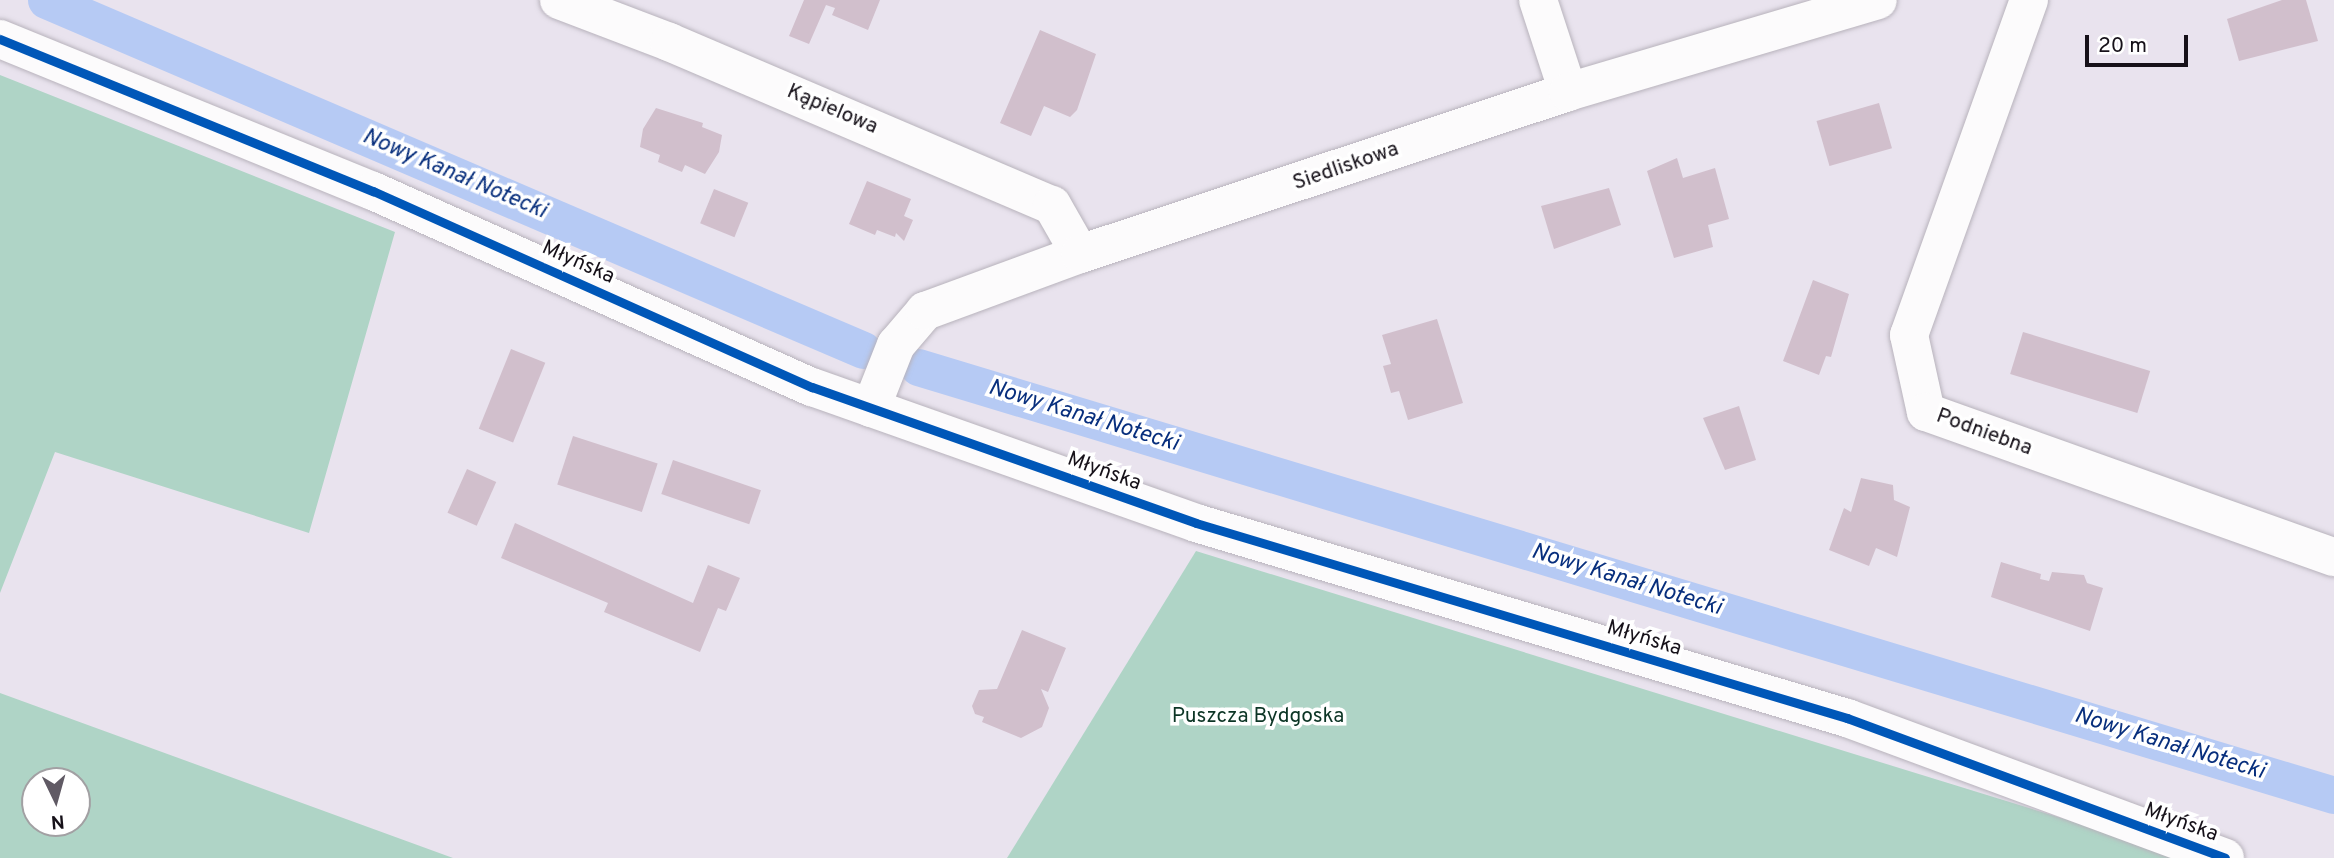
<!DOCTYPE html>
<html>
<head>
<meta charset="utf-8">
<style>
	body { margin:0 }
	#map { position:relative; width:2334px; height:858px; overflow:hidden; background:#e9e3ee; font-family:Overpass,sans-serif }
	div>[style] { position:absolute }
	[style*='--x'] { left:calc(var(--x)*1px); top:calc(var(--y)*1px); width:calc(var(--w)*1px); rotate:calc(var(--a)*1deg) }
	.green>* { inset:0; background:#afd4c6 }
	.canal>* { height:37px; margin:-18.5px; padding:0 18.5px; transform-origin:18.5px; border-radius:18.5px; background:#b6caf4 }
	.building>* { inset:0; background:#d1bfcc; transform-origin:0 0 }
	.roads { filter:drop-shadow(0 0 2px #b8b3bc) drop-shadow(0 0 2px #b8b3bc) }
	.minor>* { height:38px; margin:-19px; padding:0 19px; transform-origin:19px; border-radius:19px; background:#fcfbfc }
	.cycleway>* { height:9px; margin:-4.5px; padding:0 4.5px; transform-origin:4.5px; border-radius:4.5px; background:#0057b8 }
	span { translate:-50% -50%; white-space:nowrap; text-align:center; line-height:1.15; -webkit-text-stroke:7px #fff; paint-order:stroke }
	.street-label { font-size:21px; color:#161119 }
	.park-label { font-size:21px; color:#0c3525 }
	.water-label { font-size:23px; color:#082f7d; font-style:italic }
	.north { position:absolute; left:21px; top:767px; width:70px; height:70px; box-sizing:border-box; background:#fff; border:2px solid #a2a0a3; border-radius:50%; rotate:175deg; font-size:19px; font-weight:700; line-height:28px; text-align:center; color:#161119 }
	.north::after { content:''; display:block; margin:auto; width:24px; height:32px; background:#605a64; clip-path:polygon(50% 0,100% 100%,50% 72%,0 100%) }
	.scale { position:absolute; left:2085px; top:35px; width:103px; height:32px; box-sizing:border-box; border:4px solid #161119; border-top:0; padding-left:9px; font-size:21px; line-height:24px; white-space:nowrap; color:#161119; -webkit-text-stroke:5px #fff; paint-order:stroke }
</style>
</head>
<body>
<div id="map">
	<div class="green">
		<div style="clip-path:polygon(0 75px,395px 232px,309px 533px,55px 452px,0 593px)"></div>
		<div style="clip-path:polygon(1196px 551px,2191px 858px,1007px 858px)"></div>
		<div style="clip-path:polygon(evenodd,0 693px,453px 858px,0 858px,0 693px,35px 781px,77px 781px,77px 823px,35px 823px,35px 781px)"></div>
	</div>
	<div class="canal">
		<div style="--x:46;--y:0;--w:889;--a:23.19"></div>
		<div style="--x:918;--y:367;--w:1479;--a:16.82"></div>
	</div>
	<div class="building">
		<div style="clip-path:polygon(804px 0,880px 0,868px 30px,832px 15px,835px 8px,826px 5px,809px 44px,789px 36px)"></div>
		<div style="clip-path:polygon(2282px 0,2306px 0,2318px 41px,2239px 61px,2227px 19px)"></div>
		<div style="clip-path:polygon(1040px 30px,1096px 54px,1077px 110px,1070px 117px,1044px 106px,1031px 136px,1000px 123px)"></div>
		<div style="left:1879px;top:103px;width:47px;height:65px;rotate:74deg"></div>
		<div style="clip-path:polygon(656px 108px,703px 123px,702px 127px,722px 135px,719px 152px,705px 174px,685px 165px,682px 172px,658px 162px,660px 155px,640px 147px,643px 129px)"></div>
		<div style="clip-path:polygon(1677px 158px,1683px 178px,1715px 168px,1729px 219px,1708px 225px,1713px 247px,1674px 258px,1647px 171px)"></div>
		<div style="clip-path:polygon(867px 181px,911px 199px,904px 216px,913px 220px,904px 241px,896px 233px,895px 237px,877px 230px,875px 235px,849px 224px)"></div>
		<div style="clip-path:polygon(1609px 188px,1621px 225px,1554px 249px,1541px 206px)"></div>
		<div style="left:714px;top:189px;width:37px;height:37px;rotate:22deg"></div>
		<div style="clip-path:polygon(1813px 280px,1849px 294px,1831px 357px,1826px 356px,1819px 375px,1783px 361px)"></div>
		<div style="clip-path:polygon(1437px 319px,1463px 403px,1408px 420px,1399px 391px,1391px 393px,1383px 366px,1391px 364px,1382px 335px)"></div>
		<div style="left:2023px;top:332px;width:133px;height:44px;rotate:17deg"></div>
		<div style="left:511px;top:349px;width:37px;height:86px;rotate:22deg"></div>
		<div style="clip-path:polygon(1739px 406px,1756px 460px,1725px 470px,1703px 418px)"></div>
		<div style="left:573px;top:436px;width:89px;height:51px;rotate:18deg"></div>
		<div style="left:673px;top:460px;width:93px;height:36px;rotate:19deg"></div>
		<div style="left:467px;top:469px;width:32px;height:48px;rotate:24deg"></div>
		<div style="clip-path:polygon(1861px 478px,1893px 485px,1894px 500px,1910px 507px,1897px 557px,1876px 548px,1869px 566px,1829px 550px,1844px 508px,1851px 512px)"></div>
		<div style="clip-path:polygon(515px 523px,693px 603px,708px 565px,740px 578px,726px 611px,718px 608px,700px 652px,604px 612px,608px 603px,501px 558px)"></div>
		<div style="clip-path:polygon(2001px 562px,2041px 574px,2040px 579px,2049px 581px,2052px 572px,2084px 575px,2087px 583px,2103px 588px,2090px 631px,1991px 597px)"></div>
		<div style="clip-path:polygon(1022px 630px,1066px 648px,1048px 692px,1041px 689px,1049px 708px,1042px 727px,1021px 738px,982px 722px,984px 717px,975px 714px,972px 706px,979px 690px,997px 689px)"></div>
	</div>
	<div class="roads">
		<div class="minor">
			<div style="--x:559;--y:0;--w:118;--a:20.9"></div>
			<div style="--x:669;--y:42;--w:416;--a:23.1"></div>
			<div style="--x:1052;--y:205;--w:56;--a:60.3"></div>
			<div style="--x:1538;--y:0;--w:97;--a:71.9"></div>
			<div style="--x:2029;--y:0;--w:356;--a:109.7"></div>
			<div style="--x:1909;--y:335;--w:79;--a:77.6"></div>
			<div style="--x:1926;--y:412;--w:433;--a:19.6"></div>
			<div style="--x:0;--y:39;--w:403;--a:22.2"></div>
			<div style="--x:373;--y:191;--w:481;--a:24.1"></div>
			<div style="--x:812;--y:387;--w:407;--a:19.5"></div>
			<div style="--x:1196;--y:523;--w:680;--a:16.68"></div>
			<div style="--x:1847;--y:718;--w:403;--a:20.3"></div>
			<div style="--x:871;--y:408;--w:68;--a:-68.4"></div>
			<div style="--x:896;--y:345;--w:45;--a:-49.5"></div>
			<div style="--x:925;--y:311;--w:165;--a:-20.2"></div>
			<div style="--x:1080;--y:254;--w:514;--a:-18.36"></div>
			<div style="--x:1568;--y:92;--w:323;--a:-16.5"></div>
		</div>
	</div>
	<div class="cycleway">
		<div style="--x:0;--y:39;--w:403;--a:22.2"></div>
		<div style="--x:373;--y:191;--w:481;--a:24.1"></div>
		<div style="--x:812;--y:387;--w:407;--a:19.5"></div>
		<div style="--x:1196;--y:523;--w:680;--a:16.68"></div>
		<div style="--x:1847;--y:718;--w:403;--a:20.3"></div>
	</div>
	<div class="street-label">
		<span style="left:832px;top:110px;rotate:23deg">Kąpielowa</span>
		<span style="left:1346px;top:167px;rotate:-19deg">Siedliskowa</span>
		<span style="left:578px;top:263px;rotate:24deg">Młyńska</span>
		<span style="left:1984px;top:433px;rotate:20deg">Podniebna</span>
		<span style="left:1104px;top:472px;rotate:20deg">Młyńska</span>
		<span style="left:1644px;top:639px;rotate:17deg">Młyńska</span>
		<span style="left:2181px;top:823px;rotate:20deg">Młyńska</span>
	</div>
	<div class="park-label">
		<span style="left:1258px;top:717px">Puszcza Bydgoska</span>
	</div>
	<div class="water-label">
		<span style="left:454px;top:175px;rotate:23deg">Nowy Kanał Notecki</span>
		<span style="left:1083px;top:417px;rotate:17deg">Nowy Kanał Notecki</span>
		<span style="left:1626px;top:581px;rotate:17deg">Nowy Kanał Notecki</span>
		<span style="left:2169px;top:745px;rotate:17deg">Nowy Kanał Notecki</span>
	</div>
	<div class="north">N</div>
	<div class="scale">20 m</div>
</div>
</body>
</html>
